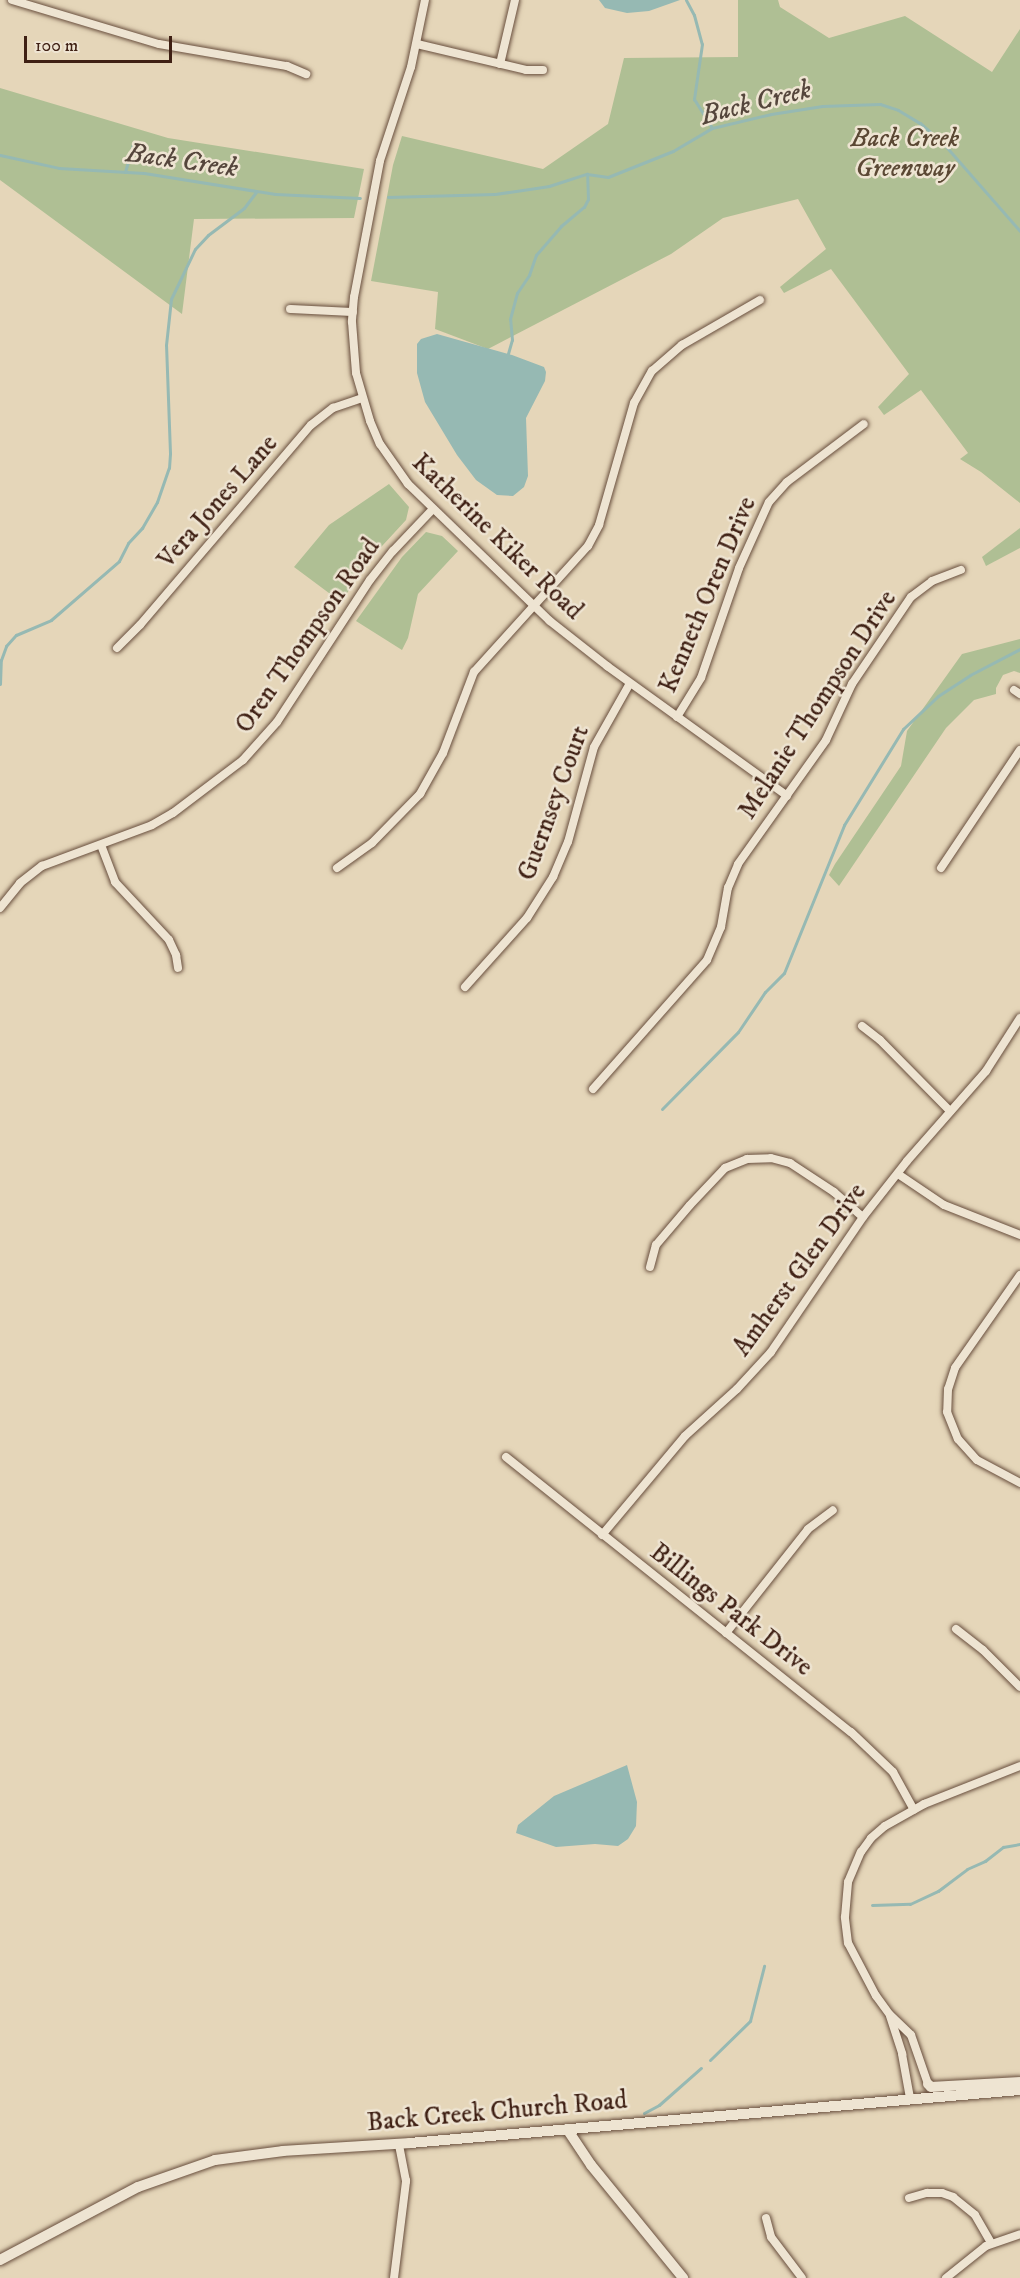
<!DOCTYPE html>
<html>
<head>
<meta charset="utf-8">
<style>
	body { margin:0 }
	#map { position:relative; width:1020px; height:2278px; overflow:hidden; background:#e5d6b9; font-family:"IM FELL DW Pica",serif }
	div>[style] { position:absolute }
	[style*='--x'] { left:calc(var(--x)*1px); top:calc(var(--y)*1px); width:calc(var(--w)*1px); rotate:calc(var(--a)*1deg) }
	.green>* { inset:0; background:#afbf94 }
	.water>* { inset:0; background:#96b9b3 }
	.stream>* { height:3px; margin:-1.5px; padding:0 1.5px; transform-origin:1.5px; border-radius:1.5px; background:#96b9b3 }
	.roads { filter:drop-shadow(0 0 2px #684e3d) drop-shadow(0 0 2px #684e3d) }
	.street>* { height:8px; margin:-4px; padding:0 4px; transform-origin:4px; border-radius:4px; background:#eee4d2 }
	.secondary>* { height:10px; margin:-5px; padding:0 5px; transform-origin:5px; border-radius:5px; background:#eee4d2 }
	span { translate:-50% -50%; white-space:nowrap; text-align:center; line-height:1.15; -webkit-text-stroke:5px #eee4d2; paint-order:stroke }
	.park-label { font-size:26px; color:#5b4834; font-style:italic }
	.street-label { font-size:26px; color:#3f2014 }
	.water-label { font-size:27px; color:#55463c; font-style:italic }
	.scale { position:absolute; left:24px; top:36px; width:148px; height:27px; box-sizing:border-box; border:3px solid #3f2014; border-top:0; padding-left:8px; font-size:18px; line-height:21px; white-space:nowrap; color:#3f2014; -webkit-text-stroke:4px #eee4d2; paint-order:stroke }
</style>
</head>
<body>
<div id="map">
	<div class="green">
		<div style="clip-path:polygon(738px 0,778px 0,780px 7px,829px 38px,905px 16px,992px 72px,1020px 29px,1020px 503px,981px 472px,960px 459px,968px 453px,921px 390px,884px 415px,878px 407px,909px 374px,831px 269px,784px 293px,780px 287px,826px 249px,798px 199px,723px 218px,671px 254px,488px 349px,435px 329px,438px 292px,371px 281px,393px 165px,402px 136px,543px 169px,608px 124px,624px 58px,738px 57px)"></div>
		<div style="clip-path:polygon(0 88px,168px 138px,364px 169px,354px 218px,194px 219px,182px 314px,0 180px)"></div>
		<div style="clip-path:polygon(389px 484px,409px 507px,406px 520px,371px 558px,341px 602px,294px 567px,329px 525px)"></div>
		<div style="clip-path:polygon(1020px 528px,1020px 548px,986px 566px,982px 557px)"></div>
		<div style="clip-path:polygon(426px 532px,442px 536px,458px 551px,418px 594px,408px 638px,402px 650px,356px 621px,402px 557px)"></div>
		<div style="clip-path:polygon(1020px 639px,1020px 673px,1014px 671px,1003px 675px,996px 688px,996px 694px,974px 700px,946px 728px,839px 886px,829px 875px,835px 864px,901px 766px,907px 731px,962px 654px)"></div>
	</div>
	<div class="water">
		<div style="clip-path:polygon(599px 0,680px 0,649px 11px,627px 13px,605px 8px)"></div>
		<div style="clip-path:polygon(437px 334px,512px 355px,544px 367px,546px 372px,545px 381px,526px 418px,528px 476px,524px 487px,513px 496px,497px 495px,476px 480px,457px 455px,425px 402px,417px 373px,417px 344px,421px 339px)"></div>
		<div style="clip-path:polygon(627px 1765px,637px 1802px,636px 1826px,628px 1839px,618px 1846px,595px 1844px,556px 1847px,516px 1833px,518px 1825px,554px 1796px)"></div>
	</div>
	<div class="stream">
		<div style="--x:686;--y:0;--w:17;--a:62"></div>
		<div style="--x:694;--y:15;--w:30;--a:75"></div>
		<div style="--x:702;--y:44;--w:56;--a:98.3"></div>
		<div style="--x:694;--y:99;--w:34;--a:58"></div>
		<div style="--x:0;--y:155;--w:60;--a:12.4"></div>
		<div style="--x:59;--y:168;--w:85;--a:3.4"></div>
		<div style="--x:144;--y:173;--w:133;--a:9.1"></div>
		<div style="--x:275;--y:194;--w:85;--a:2.7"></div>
		<div style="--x:125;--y:172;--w:29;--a:-74"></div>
		<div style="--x:388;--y:197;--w:107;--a:-1.6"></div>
		<div style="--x:495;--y:194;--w:55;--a:-8.4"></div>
		<div style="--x:549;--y:186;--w:40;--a:-18"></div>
		<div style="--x:587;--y:174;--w:21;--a:8"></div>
		<div style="--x:608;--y:177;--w:70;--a:-21.8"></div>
		<div style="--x:673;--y:151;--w:45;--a:-30.5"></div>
		<div style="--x:712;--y:128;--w:61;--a:-13.3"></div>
		<div style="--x:771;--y:114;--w:52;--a:-8.9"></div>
		<div style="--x:822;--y:106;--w:58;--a:-2"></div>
		<div style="--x:880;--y:104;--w:19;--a:18"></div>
		<div style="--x:898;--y:110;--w:26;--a:31"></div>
		<div style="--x:920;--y:123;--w:29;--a:41"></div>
		<div style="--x:942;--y:142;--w:118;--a:48.8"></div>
		<div style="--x:507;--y:357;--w:18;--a:-74"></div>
		<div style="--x:512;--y:340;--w:21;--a:-95"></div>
		<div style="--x:510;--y:319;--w:27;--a:-75"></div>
		<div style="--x:517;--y:293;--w:22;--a:-56"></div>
		<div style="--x:529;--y:275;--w:21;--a:-71"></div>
		<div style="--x:536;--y:255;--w:38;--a:-49"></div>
		<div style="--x:561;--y:226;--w:30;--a:-40"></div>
		<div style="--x:584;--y:207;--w:9;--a:-63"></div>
		<div style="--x:588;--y:199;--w:25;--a:-92"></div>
		<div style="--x:0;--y:684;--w:24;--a:-88"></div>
		<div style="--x:1;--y:660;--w:15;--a:-70"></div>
		<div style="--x:6;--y:646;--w:15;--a:-48"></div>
		<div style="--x:16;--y:635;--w:38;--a:-23"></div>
		<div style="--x:51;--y:620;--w:90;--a:-40.9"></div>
		<div style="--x:119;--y:561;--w:20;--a:-63"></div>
		<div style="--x:128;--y:543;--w:21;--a:-47"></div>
		<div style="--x:142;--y:528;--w:30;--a:-60"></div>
		<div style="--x:157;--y:502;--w:36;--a:-71"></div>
		<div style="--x:169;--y:468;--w:15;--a:-86"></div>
		<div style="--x:170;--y:453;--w:108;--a:-92.1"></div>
		<div style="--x:166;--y:345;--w:46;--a:-83.8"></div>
		<div style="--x:171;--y:299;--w:55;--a:-64.4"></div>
		<div style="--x:195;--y:249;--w:19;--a:-47"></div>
		<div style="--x:208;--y:235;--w:45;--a:-36.9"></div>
		<div style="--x:244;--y:208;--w:20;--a:-53"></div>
		<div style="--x:662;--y:1109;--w:108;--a:-45.4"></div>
		<div style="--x:738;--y:1032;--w:48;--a:-56"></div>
		<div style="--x:765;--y:992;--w:27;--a:-45"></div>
		<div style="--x:784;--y:973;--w:160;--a:-67.9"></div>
		<div style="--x:844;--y:825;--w:113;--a:-58.4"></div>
		<div style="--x:903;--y:729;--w:48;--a:-43.3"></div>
		<div style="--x:938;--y:696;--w:38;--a:-33"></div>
		<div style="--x:970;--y:675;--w:56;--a:-27.5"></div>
		<div style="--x:872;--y:1905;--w:38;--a:-2"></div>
		<div style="--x:910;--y:1904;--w:31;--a:-25"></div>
		<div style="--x:938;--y:1891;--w:36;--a:-37"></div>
		<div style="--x:967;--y:1869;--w:20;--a:-24"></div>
		<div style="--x:985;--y:1861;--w:23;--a:-38"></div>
		<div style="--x:1003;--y:1847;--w:17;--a:-10"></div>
		<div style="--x:710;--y:2060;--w:56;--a:-44.3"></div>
		<div style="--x:750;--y:2021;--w:57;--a:-75.7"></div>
		<div style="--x:644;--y:2113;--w:17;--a:-28"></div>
		<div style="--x:659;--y:2105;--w:56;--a:-41.4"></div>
	</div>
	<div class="roads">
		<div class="street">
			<div style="--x:12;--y:0;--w:153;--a:16.7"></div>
			<div style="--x:159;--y:44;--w:130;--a:9.8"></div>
			<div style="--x:287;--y:66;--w:21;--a:23"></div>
			<div style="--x:425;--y:0;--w:68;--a:101.8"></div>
			<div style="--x:411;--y:67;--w:99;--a:108.3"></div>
			<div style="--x:380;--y:161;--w:138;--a:100.8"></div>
			<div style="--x:354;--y:297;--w:25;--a:95"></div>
			<div style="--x:352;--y:322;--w:51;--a:85.5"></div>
			<div style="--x:356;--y:373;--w:50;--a:73.7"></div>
			<div style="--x:370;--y:421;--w:25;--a:67"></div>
			<div style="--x:380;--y:444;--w:49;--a:55"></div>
			<div style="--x:408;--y:484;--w:197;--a:44"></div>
			<div style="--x:550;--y:621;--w:73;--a:38.3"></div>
			<div style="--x:607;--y:666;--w:222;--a:35.8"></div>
			<div style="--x:417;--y:44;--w:112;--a:13.4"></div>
			<div style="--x:526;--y:70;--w:17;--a:0"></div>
			<div style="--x:500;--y:64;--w:66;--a:-76.8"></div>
			<div style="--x:290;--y:309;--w:63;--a:2.7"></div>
			<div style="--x:117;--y:648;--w:33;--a:-45"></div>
			<div style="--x:140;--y:625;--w:263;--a:-49.5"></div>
			<div style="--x:311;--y:425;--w:28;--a:-38"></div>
			<div style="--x:333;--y:408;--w:31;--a:-19"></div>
			<div style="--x:1014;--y:690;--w:7;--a:34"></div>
			<div style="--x:677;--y:717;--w:46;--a:-58.4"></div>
			<div style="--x:701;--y:678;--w:116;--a:-70.9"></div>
			<div style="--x:739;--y:568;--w:72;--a:-65.6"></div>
			<div style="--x:769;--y:502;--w:27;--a:-48"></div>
			<div style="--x:787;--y:482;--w:96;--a:-37"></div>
			<div style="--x:101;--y:845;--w:40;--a:69"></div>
			<div style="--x:115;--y:882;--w:79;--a:47"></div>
			<div style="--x:169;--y:940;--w:17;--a:65"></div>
			<div style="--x:176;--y:955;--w:13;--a:81"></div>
			<div style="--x:337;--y:868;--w:43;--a:-35.5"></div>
			<div style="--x:372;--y:843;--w:69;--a:-45.6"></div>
			<div style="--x:420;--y:794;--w:47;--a:-60.7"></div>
			<div style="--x:443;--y:753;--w:87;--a:-69.1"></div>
			<div style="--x:474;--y:672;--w:170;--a:-47.9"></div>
			<div style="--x:588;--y:546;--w:24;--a:-62"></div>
			<div style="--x:599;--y:525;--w:127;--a:-74"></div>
			<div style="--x:634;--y:403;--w:37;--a:-61"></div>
			<div style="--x:652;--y:371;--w:40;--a:-41"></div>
			<div style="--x:682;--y:345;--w:90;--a:-30"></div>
			<div style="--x:941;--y:868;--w:142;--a:-56.2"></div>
			<div style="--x:0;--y:908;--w:32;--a:-51"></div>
			<div style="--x:20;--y:883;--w:28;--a:-38"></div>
			<div style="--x:42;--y:866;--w:117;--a:-20.4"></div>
			<div style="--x:152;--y:825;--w:24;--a:-30"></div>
			<div style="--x:173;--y:813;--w:88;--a:-37.1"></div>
			<div style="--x:243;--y:760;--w:51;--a:-48.2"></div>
			<div style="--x:277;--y:722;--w:170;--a:-56.8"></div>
			<div style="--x:370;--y:580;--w:37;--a:-52"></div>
			<div style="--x:393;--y:551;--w:58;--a:-46.4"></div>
			<div style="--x:465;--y:987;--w:93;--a:-48.1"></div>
			<div style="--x:527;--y:918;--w:49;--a:-57.6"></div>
			<div style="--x:553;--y:877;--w:38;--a:-67"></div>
			<div style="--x:568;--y:842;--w:98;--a:-74.7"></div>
			<div style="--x:594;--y:747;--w:73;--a:-60.6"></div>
			<div style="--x:862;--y:1026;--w:23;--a:38"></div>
			<div style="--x:880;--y:1040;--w:100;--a:45.4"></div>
			<div style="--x:593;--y:1089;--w:172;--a:-48.5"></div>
			<div style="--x:707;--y:960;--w:36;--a:-67"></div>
			<div style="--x:721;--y:927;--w:40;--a:-80"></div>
			<div style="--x:728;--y:888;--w:26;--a:-67"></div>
			<div style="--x:738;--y:864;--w:152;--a:-54.6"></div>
			<div style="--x:826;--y:740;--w:62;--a:-65.1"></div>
			<div style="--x:852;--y:684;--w:105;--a:-55.9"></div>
			<div style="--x:911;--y:597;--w:26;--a:-37"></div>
			<div style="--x:932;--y:581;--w:31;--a:-21"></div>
			<div style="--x:898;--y:1174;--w:55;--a:34"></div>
			<div style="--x:944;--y:1205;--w:82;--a:21.5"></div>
			<div style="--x:650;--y:1267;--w:23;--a:-75"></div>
			<div style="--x:656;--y:1245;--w:52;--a:-49.6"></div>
			<div style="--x:690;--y:1205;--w:51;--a:-46.6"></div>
			<div style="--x:725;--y:1168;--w:24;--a:-22"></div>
			<div style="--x:747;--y:1159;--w:24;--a:-2"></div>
			<div style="--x:771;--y:1158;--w:20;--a:15"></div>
			<div style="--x:790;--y:1163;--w:53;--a:33.4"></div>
			<div style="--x:834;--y:1192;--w:38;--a:41"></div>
			<div style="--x:1020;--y:1275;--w:113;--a:125"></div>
			<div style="--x:955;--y:1368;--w:22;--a:108"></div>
			<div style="--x:948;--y:1389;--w:23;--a:92"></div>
			<div style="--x:947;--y:1412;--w:29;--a:68"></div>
			<div style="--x:958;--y:1439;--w:28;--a:48"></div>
			<div style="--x:977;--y:1460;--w:49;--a:28.1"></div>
			<div style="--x:506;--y:1457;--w:441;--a:38.6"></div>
			<div style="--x:851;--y:1732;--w:58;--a:43.6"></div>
			<div style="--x:893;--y:1772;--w:43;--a:61.1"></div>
			<div style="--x:602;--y:1535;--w:129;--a:-50"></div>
			<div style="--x:685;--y:1436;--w:70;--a:-42.1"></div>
			<div style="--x:737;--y:1389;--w:50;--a:-47.4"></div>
			<div style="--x:771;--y:1352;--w:163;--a:-55.7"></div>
			<div style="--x:863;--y:1217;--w:71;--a:-51.8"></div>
			<div style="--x:907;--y:1161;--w:120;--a:-48.7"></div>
			<div style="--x:986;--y:1071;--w:63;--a:-57.3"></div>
			<div style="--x:956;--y:1629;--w:34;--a:38"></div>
			<div style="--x:983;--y:1650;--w:52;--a:45"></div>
			<div style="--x:726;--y:1633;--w:132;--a:-51.7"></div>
			<div style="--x:808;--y:1529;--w:31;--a:-37"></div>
			<div style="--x:890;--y:2016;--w:40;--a:72"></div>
			<div style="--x:902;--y:2054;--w:45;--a:79.7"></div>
			<div style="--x:928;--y:2084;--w:52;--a:-109.1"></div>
			<div style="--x:911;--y:2035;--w:29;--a:-136"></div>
			<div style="--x:890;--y:2015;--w:24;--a:-126"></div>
			<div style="--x:876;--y:1996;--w:60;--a:-117.8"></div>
			<div style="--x:848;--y:1943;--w:26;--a:-97"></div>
			<div style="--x:845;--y:1917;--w:35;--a:-85"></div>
			<div style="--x:848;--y:1882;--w:33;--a:-67"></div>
			<div style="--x:861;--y:1852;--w:17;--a:-54"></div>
			<div style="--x:871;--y:1838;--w:18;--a:-41"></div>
			<div style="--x:885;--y:1826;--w:45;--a:-29.4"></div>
			<div style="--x:924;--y:1804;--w:103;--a:-21.6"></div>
			<div style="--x:909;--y:2198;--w:19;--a:-16"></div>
			<div style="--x:927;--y:2193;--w:15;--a:0"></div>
			<div style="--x:942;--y:2193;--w:12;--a:20"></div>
			<div style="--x:953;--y:2197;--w:28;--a:39"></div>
			<div style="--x:975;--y:2215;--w:32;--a:60"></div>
			<div style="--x:766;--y:2218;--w:20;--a:75"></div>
			<div style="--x:771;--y:2237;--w:51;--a:52.9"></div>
			<div style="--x:394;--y:2278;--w:98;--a:-82.9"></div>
			<div style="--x:406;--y:2181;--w:38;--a:-101"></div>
			<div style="--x:946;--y:2278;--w:51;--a:-38.7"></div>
			<div style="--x:986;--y:2246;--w:36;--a:-19"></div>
		</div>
		<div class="secondary">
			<div style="--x:928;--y:2084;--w:4;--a:45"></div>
			<div style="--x:931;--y:2087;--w:89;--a:-3.2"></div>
			<div style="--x:567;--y:2129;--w:43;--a:56.3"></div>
			<div style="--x:591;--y:2165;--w:146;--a:50.8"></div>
			<div style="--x:0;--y:2260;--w:156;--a:-27.9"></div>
			<div style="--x:138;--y:2187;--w:82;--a:-19.3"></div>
			<div style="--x:215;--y:2160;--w:69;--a:-7.5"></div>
			<div style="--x:283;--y:2151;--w:127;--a:-3.6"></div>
			<div style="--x:410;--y:2143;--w:612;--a:-4.97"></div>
		</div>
	</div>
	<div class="park-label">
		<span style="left:905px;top:154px">Back Creek<br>Greenway</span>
	</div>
	<div class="street-label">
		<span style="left:218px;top:502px;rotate:-49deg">Vera Jones Lane</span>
		<span style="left:497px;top:537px;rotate:44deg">Katherine Kiker Road</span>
		<span style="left:708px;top:595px;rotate:-67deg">Kenneth Oren Drive</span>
		<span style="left:308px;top:636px;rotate:-55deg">Oren Thompson Road</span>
		<span style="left:818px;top:705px;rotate:-57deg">Melanie Thompson Drive</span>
		<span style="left:554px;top:803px;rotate:-70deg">Guernsey Court</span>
		<span style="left:800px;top:1270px;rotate:-54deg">Amherst Glen Drive</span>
		<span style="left:731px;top:1610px;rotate:38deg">Billings Park Drive</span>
		<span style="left:497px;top:2112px;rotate:-5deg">Back Creek Church Road</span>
	</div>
	<div class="water-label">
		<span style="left:756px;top:103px;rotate:-14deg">Back Creek</span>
		<span style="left:182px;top:161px;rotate:8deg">Back Creek</span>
	</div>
	<div class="scale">100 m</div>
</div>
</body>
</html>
